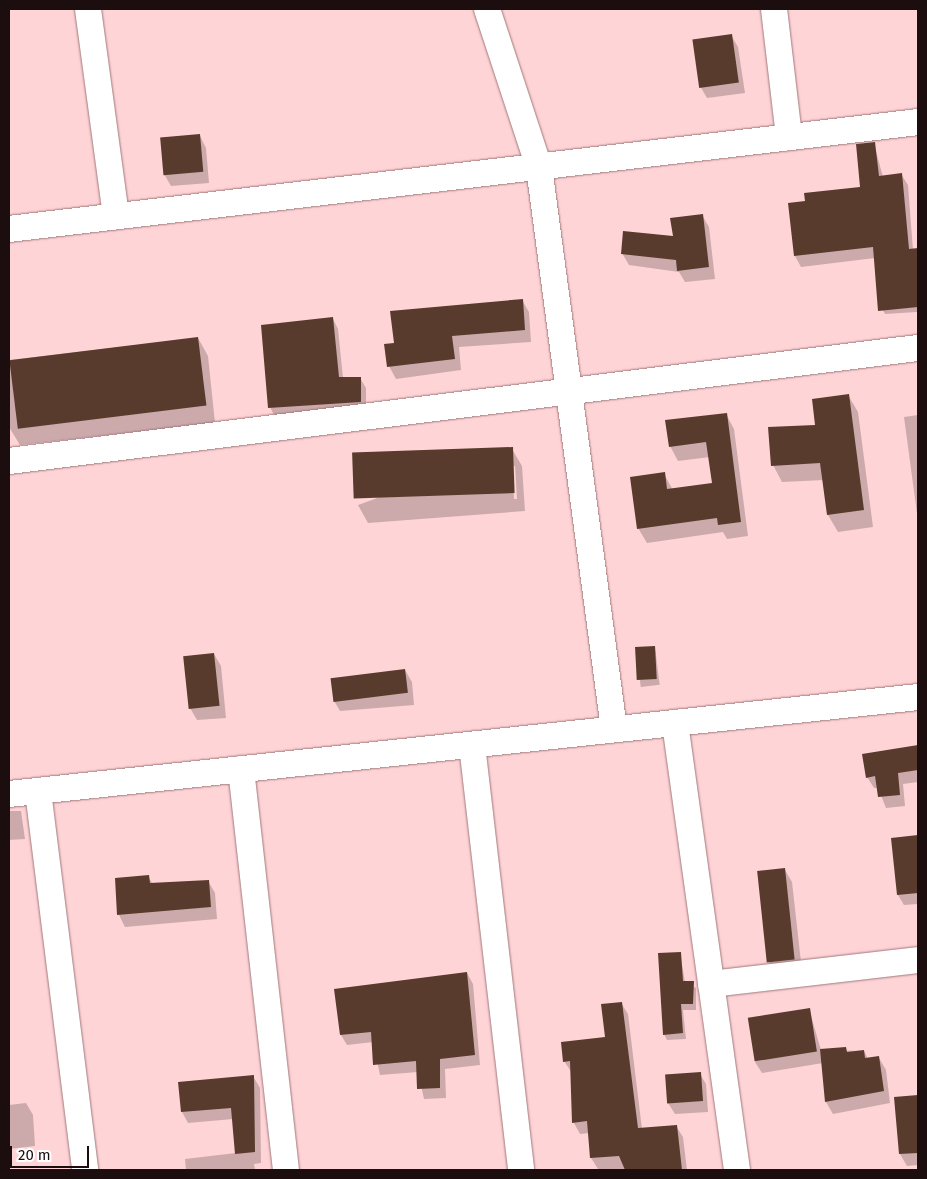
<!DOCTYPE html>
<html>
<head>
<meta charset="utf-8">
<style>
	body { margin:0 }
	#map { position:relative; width:927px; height:1179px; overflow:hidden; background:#ffd4d6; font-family:"Fira Sans",sans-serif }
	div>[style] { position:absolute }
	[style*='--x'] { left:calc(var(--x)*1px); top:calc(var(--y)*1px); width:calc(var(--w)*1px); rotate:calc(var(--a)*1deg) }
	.shadow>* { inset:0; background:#0003; transform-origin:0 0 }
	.building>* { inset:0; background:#583b2c; transform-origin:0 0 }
	.roads { filter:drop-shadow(0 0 1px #a0797b) drop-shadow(0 0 1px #a0797b) }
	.street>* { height:26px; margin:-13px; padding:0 13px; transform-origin:13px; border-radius:13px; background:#fff }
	span { translate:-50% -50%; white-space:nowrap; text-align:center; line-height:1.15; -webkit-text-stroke:5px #fff; paint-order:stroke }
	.frame { position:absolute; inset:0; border:10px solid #1c0e0e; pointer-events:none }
	.scale { position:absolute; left:10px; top:1146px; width:79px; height:22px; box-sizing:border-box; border:2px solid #1c0e0e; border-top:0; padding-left:6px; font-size:15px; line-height:18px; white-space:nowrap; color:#1c0e0e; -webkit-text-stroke:4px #fff; paint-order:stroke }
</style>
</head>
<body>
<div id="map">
	<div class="shadow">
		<div style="clip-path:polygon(731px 35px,738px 47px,745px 93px,707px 98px,700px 86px)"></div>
		<div style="clip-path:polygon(200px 136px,206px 148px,209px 183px,171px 186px,164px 174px)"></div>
		<div style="clip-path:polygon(874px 144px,883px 177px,901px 174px,908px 185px,913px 250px,918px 249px,917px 312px,885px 314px,879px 303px,875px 258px,801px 267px,795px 256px,806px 202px,861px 188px)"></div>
		<div style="clip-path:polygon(702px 215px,709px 227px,715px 279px,685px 282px,679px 272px,629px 265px,622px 253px,674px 238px)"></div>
		<div style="clip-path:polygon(522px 300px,529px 312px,531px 342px,459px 347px,461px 370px,396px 379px,389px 366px,396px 344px)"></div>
		<div style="clip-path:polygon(333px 319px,338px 329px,343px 378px,360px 378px,366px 388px,366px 411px,275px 417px,270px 407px)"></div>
		<div style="clip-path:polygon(198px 338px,208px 356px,215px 423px,20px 445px,9px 427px,9px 360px)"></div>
		<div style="clip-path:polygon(848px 395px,858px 412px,873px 527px,838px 532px,828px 515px,824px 480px,782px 482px,773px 465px)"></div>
		<div style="clip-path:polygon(726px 414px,734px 429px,748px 536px,727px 539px,723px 532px,647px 543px,638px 528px,664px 474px,673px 490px,713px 484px,710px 457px,678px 461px,670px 446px)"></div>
		<div style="clip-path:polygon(918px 415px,918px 521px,904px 417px)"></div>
		<div style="clip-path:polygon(evenodd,512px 449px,522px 466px,525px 511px,368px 523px,358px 505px,512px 449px,513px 466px,515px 466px,517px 499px,514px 499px,513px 466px)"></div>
		<div style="left:655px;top:647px;width:38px;height:19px;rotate:83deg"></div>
		<div style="clip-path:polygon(214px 654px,221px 666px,226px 718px,197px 720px,190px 708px)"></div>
		<div style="clip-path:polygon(405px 670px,412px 682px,414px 705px,340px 711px,333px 699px)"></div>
		<div style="clip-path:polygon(918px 747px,918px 782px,903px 784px,905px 806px,886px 808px,878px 788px,874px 788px,867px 777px,864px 755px)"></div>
		<div style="clip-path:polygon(9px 811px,21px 811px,25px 839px,9px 840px)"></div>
		<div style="clip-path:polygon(918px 837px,918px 904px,904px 905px,898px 895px,892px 840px)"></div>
		<div style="clip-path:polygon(785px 870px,792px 882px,802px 971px,776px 974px,769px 962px,759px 872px)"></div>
		<div style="clip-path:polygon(148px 877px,153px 884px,208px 881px,215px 893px,217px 919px,125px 927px,119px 915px)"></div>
		<div style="clip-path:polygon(680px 953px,685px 982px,696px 988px,696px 1010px,683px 1010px,686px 1039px,667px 1040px,664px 1034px)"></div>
		<div style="clip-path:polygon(467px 973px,473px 984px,480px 1065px,445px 1069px,446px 1098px,424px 1099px,418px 1072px,380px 1075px,373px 1042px,347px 1045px,341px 1035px,336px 990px)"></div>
		<div style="clip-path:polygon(621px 1003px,628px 1014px,642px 1129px,676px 1126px,683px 1137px,687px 1170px,598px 1169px,591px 1158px,590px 1133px,580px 1134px,574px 1123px,572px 1073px,564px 1061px,607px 1039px)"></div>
		<div style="clip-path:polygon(809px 1009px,821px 1050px,864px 1051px,868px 1059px,879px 1058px,886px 1070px,890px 1103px,833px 1114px,826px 1102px,823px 1063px,762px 1073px,755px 1062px)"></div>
		<div style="clip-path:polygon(700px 1074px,706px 1084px,708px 1112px,675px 1114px,668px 1103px)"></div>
		<div style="clip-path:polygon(253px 1076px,260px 1088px,261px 1163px,254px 1164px,255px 1170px,186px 1170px,185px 1159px,236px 1153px,233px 1119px,188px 1123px,182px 1112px)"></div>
		<div style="clip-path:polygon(918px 1097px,918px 1165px,907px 1166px,900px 1154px,895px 1098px)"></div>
		<div style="clip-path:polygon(26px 1103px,33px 1115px,35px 1146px,9px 1149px,9px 1105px)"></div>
	</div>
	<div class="building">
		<div style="left:732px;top:34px;width:49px;height:40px;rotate:82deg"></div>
		<div style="left:200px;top:134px;width:38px;height:40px;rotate:85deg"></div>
		<div style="clip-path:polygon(875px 142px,879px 176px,902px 173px,909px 249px,918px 248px,918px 307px,878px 311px,873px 247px,794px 256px,788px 203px,805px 201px,804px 193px,860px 187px,856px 144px)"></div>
		<div style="clip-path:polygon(703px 214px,709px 267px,677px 271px,676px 260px,621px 254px,623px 231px,673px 236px,670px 218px)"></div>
		<div style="clip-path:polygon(523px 299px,525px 330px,452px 336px,455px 359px,387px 367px,384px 344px,394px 343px,390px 311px)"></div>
		<div style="clip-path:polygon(333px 317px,339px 377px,361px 377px,361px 402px,268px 408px,261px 325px)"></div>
		<div style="left:198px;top:337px;width:69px;height:190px;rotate:83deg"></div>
		<div style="clip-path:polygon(849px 394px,864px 510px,827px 515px,820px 463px,771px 466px,768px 427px,815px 425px,812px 399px)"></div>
		<div style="clip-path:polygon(727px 413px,741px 522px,718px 525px,717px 518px,637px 529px,630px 477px,665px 472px,667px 489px,712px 483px,706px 442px,669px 447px,665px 420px)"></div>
		<div style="left:513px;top:447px;width:46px;height:161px;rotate:88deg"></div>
		<div style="left:655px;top:646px;width:33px;height:20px;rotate:87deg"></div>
		<div style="left:214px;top:653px;width:53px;height:31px;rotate:84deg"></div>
		<div style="left:405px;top:669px;width:24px;height:75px;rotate:83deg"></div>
		<div style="clip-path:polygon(918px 745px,918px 770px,898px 773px,900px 795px,878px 797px,875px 776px,866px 778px,862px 754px)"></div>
		<div style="clip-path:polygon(918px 835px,918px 893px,897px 895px,891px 838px)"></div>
		<div style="left:785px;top:868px;width:92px;height:28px;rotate:84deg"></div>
		<div style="clip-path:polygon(149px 875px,150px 883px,209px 880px,211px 907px,117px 915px,115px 878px)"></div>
		<div style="clip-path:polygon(681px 952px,683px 981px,694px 981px,693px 1004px,681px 1004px,683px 1033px,663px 1035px,658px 953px)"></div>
		<div style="clip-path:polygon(467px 972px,475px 1055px,440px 1059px,440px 1088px,417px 1089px,416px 1061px,373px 1065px,371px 1032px,340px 1035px,334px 989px)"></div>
		<div style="clip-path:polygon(622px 1002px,638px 1128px,677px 1125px,682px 1170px,625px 1170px,619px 1156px,590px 1158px,587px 1121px,572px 1123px,570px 1061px,563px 1062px,561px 1042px,605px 1037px,601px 1004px)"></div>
		<div style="left:810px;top:1008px;width:44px;height:63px;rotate:81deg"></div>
		<div style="clip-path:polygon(846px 1047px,847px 1052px,864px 1050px,865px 1058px,879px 1056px,884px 1091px,825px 1102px,820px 1049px)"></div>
		<div style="left:701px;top:1072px;width:29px;height:36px;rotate:86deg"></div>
		<div style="clip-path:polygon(254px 1075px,255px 1152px,235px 1154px,231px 1108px,181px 1112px,178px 1082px)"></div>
		<div style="clip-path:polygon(918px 1095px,918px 1153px,899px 1154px,894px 1097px)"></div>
	</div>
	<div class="roads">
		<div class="street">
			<div style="--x:88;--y:9;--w:209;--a:82.3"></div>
			<div style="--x:487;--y:9;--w:166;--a:71.8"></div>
			<div style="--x:539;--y:167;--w:567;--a:82.4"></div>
			<div style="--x:774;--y:9;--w:129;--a:83.3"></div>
			<div style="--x:9;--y:229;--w:915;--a:-6.71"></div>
			<div style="--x:9;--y:461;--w:916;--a:-7.09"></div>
			<div style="--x:675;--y:723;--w:451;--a:82.1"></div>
			<div style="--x:472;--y:745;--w:428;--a:83.4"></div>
			<div style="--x:241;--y:769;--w:404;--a:83.6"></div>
			<div style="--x:38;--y:791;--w:382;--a:82.9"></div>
			<div style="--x:9;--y:794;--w:914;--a:-6.09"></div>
			<div style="--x:711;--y:984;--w:208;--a:-6.6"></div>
		</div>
	</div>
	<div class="frame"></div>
	<div class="scale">20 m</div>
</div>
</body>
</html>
